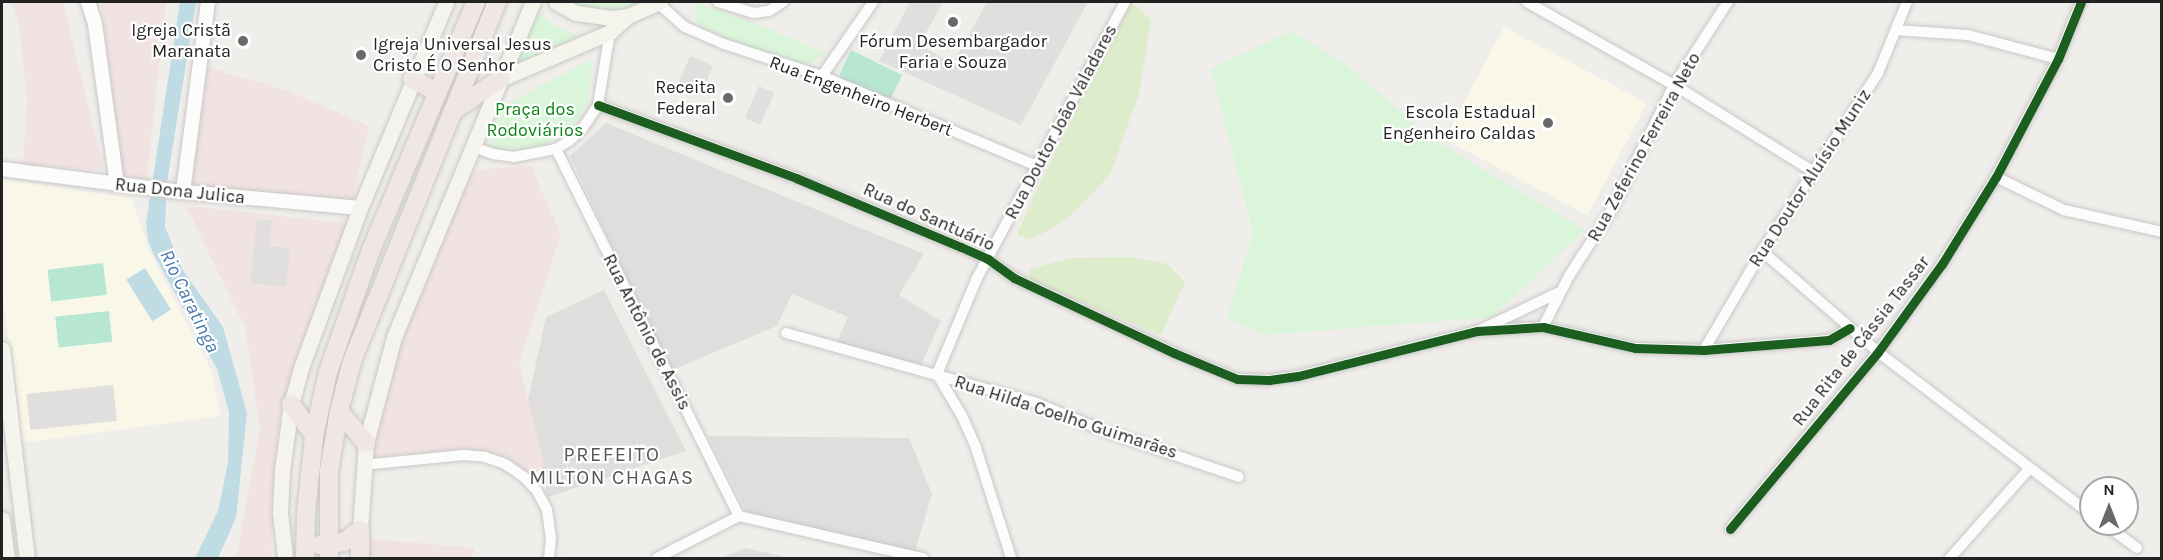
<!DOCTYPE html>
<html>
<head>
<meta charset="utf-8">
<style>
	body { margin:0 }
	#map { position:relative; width:2163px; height:560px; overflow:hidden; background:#f0eeeb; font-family:Karla,sans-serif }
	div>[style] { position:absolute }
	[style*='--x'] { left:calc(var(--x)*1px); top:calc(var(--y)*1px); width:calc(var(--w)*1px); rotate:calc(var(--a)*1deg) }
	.residential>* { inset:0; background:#dfdedc }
	.commercial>* { inset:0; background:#f1e3e1 }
	.education>* { inset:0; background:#f8f7e8; transform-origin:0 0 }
	.grass>* { inset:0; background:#ddeccb }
	.park>* { inset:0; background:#daf5da }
	.pitch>* { inset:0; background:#b7e6d2; transform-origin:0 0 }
	.parking>* { inset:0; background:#e0dfde; transform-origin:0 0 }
	.water>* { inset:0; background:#bfdbe3; transform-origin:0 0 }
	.roads { filter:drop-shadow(0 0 2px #c9c8c7) drop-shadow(0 0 2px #c9c8c7) }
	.minor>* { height:10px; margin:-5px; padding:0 5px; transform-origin:5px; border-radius:5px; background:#fdfcfc }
	.tertiary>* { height:14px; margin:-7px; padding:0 7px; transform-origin:7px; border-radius:7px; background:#fdfcfc }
	.secondary>* { height:15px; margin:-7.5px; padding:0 7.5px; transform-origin:7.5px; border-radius:7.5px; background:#f4f4ed }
	.trunk>* { height:18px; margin:-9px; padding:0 9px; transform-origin:9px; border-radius:9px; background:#f0e6e4 }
	.cycleway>* { height:9px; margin:-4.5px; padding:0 4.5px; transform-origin:4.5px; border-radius:4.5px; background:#1b5e20 }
	.dots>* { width:16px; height:16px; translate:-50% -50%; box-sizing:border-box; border:3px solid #fff; border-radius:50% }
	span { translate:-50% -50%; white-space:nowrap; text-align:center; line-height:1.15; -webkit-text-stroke:4.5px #fff; paint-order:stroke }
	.poi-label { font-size:18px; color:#222 }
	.right { translate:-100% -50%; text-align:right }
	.left { translate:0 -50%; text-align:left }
	.street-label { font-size:18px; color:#222 }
	.park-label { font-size:18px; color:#0c8416 }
	.water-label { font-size:20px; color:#4a7aab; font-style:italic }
	.neighbourhood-label { font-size:20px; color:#555; letter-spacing:1.5px }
	.frame { position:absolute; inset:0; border:3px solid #222; pointer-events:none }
	.north { position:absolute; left:2079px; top:476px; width:60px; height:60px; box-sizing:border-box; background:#fff; border:2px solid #a7a7a7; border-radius:50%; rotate:0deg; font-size:16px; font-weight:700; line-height:24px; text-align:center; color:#222 }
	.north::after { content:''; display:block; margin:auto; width:21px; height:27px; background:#6a6968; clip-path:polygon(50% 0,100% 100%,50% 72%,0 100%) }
</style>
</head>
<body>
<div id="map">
	<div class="residential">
		<div style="clip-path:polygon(606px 123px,924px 254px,899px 295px,941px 321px,917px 374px,834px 348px,848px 317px,792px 294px,777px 326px,670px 371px,570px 156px)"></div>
		<div style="clip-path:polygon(604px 290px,686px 451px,548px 497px,528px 400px,546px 317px)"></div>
		<div style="clip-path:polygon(708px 436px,909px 438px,932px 494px,913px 558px,749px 516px)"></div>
		<div style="clip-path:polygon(745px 548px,791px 558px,721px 558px)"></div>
	</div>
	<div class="commercial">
		<div style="clip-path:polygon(12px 2px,63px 2px,104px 170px,23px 165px,27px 99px,18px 20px)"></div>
		<div style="clip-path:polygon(101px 2px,166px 2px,147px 178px,123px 179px)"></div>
		<div style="clip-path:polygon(204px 66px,288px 91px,369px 126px,352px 205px,189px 184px)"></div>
		<div style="clip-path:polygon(531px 166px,561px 234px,519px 363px,544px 464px,532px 476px,502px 455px,476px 450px,367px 457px,403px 334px,467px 174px,494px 168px)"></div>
		<div style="clip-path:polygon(186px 206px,348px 223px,281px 408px,275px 458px,271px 558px,236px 558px,260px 428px,245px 328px)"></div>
		<div style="clip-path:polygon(361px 538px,475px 548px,472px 558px,359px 558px)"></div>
	</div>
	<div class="education">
		<div style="left:1504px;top:27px;width:162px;height:127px;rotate:28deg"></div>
		<div style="clip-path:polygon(2px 179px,131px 198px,150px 252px,212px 372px,221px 416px,21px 443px,2px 291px)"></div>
	</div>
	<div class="grass">
		<div style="clip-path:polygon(1131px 2px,1151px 20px,1139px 94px,1110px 175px,1066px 220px,1030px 240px,1017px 235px,1032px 200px)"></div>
		<div style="clip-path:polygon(1130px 257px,1167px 264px,1185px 282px,1161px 335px,1029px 280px,1030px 269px,1071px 258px)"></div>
	</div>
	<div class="park">
		<div style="clip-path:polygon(550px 2px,647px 2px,627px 14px)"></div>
		<div style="clip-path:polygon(696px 2px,762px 26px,826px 53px,801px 70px,702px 33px,697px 22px)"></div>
		<div style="clip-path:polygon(536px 11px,554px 25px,587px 40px,511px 75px)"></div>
		<div style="clip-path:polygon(1291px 31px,1348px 66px,1432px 139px,1585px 230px,1492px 317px,1265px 335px,1227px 318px,1253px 233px,1211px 69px)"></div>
		<div style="clip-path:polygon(592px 59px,589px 97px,585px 111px,572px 126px,547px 145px,535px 150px,508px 152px,488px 147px,503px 106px)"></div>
	</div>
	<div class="pitch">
		<div style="clip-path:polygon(851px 50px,902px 75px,885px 111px,843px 91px,840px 74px)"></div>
		<div style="left:103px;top:263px;width:32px;height:56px;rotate:83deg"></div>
		<div style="left:109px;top:311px;width:31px;height:54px;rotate:84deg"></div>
	</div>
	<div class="parking">
		<div style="clip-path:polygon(910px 2px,943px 2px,919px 45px,953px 63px,987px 2px,1088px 2px,1021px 125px,879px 61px)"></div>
		<div style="left:690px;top:56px;width:25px;height:34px;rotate:23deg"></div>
		<div style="left:759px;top:86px;width:17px;height:35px;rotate:24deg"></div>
		<div style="clip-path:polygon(257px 219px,272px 220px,269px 246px,290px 248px,286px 287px,250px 283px)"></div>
		<div style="left:113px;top:385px;width:36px;height:87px;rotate:84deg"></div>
	</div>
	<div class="water">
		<div style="clip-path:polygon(180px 2px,196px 2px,167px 182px,165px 227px,182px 269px,223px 327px,247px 413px,236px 518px,218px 558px,195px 558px,218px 511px,228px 463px,229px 412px,217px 369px,154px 255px,148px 240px,146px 223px)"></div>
		<div style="left:145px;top:268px;width:49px;height:22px;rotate:58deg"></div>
	</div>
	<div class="roads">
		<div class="minor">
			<div style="--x:718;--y:2;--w:38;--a:17"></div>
			<div style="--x:754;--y:13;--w:15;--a:-8"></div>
			<div style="--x:769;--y:11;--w:17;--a:-33"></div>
			<div style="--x:1527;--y:2;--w:169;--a:29.5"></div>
			<div style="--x:1674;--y:85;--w:165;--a:31.9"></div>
			<div style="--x:658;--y:3;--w:36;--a:42"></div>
			<div style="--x:685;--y:27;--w:43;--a:23.6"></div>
			<div style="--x:724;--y:44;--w:103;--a:18.1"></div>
			<div style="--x:822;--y:76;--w:233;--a:22.7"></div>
			<div style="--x:1896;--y:30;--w:72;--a:4"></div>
			<div style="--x:1968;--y:35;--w:93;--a:14.9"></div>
			<div style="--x:822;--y:76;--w:90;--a:-55.4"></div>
			<div style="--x:598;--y:105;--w:211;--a:20.2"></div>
			<div style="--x:796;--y:178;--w:179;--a:22.7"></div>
			<div style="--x:961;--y:247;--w:30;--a:24"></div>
			<div style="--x:988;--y:259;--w:32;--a:36"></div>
			<div style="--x:1014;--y:278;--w:177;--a:25.1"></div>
			<div style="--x:1174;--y:353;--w:68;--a:22.4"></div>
			<div style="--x:1237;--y:379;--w:32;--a:2"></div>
			<div style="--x:1269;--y:380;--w:29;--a:-8"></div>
			<div style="--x:1298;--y:376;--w:185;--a:-14.1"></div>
			<div style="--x:1477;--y:331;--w:66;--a:-3.5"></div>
			<div style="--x:1543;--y:327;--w:94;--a:12.9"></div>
			<div style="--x:1635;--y:348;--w:69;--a:1.7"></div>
			<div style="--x:1704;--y:350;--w:125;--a:-4.6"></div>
			<div style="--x:1829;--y:340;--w:24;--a:-30"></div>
			<div style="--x:473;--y:147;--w:21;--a:19"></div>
			<div style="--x:493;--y:154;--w:21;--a:8"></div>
			<div style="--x:514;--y:157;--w:43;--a:-10.8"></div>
			<div style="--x:556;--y:149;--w:15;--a:-32"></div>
			<div style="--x:569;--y:141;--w:18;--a:-43"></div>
			<div style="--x:582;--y:129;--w:29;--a:-56"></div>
			<div style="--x:598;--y:105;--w:74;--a:-80.7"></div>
			<div style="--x:556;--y:149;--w:410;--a:63.5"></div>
			<div style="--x:1996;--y:177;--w:76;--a:25.9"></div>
			<div style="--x:2064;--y:210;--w:100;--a:12.7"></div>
			<div style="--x:1762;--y:251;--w:154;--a:41"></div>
			<div style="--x:1878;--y:352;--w:268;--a:37.3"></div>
			<div style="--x:1543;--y:327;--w:57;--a:-63"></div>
			<div style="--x:1569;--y:276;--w:80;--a:-57.3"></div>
			<div style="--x:1612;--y:209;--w:139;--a:-63.4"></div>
			<div style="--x:1674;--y:85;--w:99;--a:-57"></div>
			<div style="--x:1482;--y:329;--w:86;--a:-25.4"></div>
			<div style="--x:786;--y:333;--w:260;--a:15.6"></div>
			<div style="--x:1036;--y:403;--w:77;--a:22.2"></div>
			<div style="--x:1107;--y:432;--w:139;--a:18.8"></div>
			<div style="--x:1704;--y:350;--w:115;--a:-59.6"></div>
			<div style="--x:1762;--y:251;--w:212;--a:-56.9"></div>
			<div style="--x:1878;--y:73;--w:77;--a:-67.8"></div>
			<div style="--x:937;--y:374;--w:104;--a:-67.4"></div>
			<div style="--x:977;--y:278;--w:313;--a:-61.8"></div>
			<div style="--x:937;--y:374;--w:49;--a:59.2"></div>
			<div style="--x:962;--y:416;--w:35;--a:66"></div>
			<div style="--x:976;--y:448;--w:115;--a:72.3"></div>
			<div style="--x:363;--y:465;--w:101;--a:-5.7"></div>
			<div style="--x:464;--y:455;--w:21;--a:5"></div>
			<div style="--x:485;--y:457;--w:21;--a:19"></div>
			<div style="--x:505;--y:464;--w:22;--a:34"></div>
			<div style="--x:523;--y:476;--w:21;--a:47"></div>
			<div style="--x:537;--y:491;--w:21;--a:62"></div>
			<div style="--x:547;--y:510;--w:27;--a:82"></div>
			<div style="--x:551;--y:537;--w:21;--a:95"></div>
			<div style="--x:2105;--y:524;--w:40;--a:37"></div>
			<div style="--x:1730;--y:529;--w:231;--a:-50.1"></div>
			<div style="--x:1878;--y:352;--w:109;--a:-54"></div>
			<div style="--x:1942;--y:264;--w:102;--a:-58.2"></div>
			<div style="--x:1996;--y:177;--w:133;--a:-62.3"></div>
			<div style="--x:2058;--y:59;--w:61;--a:-68"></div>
			<div style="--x:657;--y:558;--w:92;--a:-27.1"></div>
			<div style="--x:739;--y:516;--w:189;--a:12.9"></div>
			<div style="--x:1950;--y:558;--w:119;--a:-48.4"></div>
		</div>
		<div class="tertiary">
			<div style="--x:88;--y:2;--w:23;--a:72"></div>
			<div style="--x:95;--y:24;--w:162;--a:82.2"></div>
			<div style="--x:2;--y:169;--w:173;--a:7.3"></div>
			<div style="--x:174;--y:191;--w:187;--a:5.2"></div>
			<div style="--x:183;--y:192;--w:192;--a:-82.5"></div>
		</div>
		<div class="secondary">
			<div style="--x:556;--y:2;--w:23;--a:29"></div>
			<div style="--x:576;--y:13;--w:37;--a:8"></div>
			<div style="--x:613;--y:18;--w:15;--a:-8"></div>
			<div style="--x:628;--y:16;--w:35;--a:-24"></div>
			<div style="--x:500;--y:79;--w:120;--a:-23.1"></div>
			<div style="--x:610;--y:32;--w:24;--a:-42"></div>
			<div style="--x:2;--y:349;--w:210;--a:83.2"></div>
			<div style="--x:2;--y:519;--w:39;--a:83"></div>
			<div style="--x:360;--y:530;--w:87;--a:-86.1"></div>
			<div style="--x:366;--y:443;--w:110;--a:-75.2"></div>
			<div style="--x:394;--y:337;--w:363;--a:-67.5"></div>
			<div style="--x:285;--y:558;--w:46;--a:-96.2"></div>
			<div style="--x:280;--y:512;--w:41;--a:-87.2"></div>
			<div style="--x:282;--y:471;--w:68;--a:-82.3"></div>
			<div style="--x:291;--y:404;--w:41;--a:-74.2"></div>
			<div style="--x:302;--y:365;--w:167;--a:-69.7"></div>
			<div style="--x:360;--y:208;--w:223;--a:-67.3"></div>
		</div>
		<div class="trunk">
			<div style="--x:412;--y:79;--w:29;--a:27"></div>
			<div style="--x:453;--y:111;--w:57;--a:-34.2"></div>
			<div style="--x:291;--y:404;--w:39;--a:54"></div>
			<div style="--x:339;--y:411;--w:42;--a:49.8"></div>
			<div style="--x:319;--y:545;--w:25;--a:-7"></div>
			<div style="--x:344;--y:542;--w:20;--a:-37"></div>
			<div style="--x:305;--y:558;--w:44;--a:-88.7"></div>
			<div style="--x:306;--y:514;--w:78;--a:-84.1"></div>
			<div style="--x:314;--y:436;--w:66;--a:-77.7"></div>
			<div style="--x:328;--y:372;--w:129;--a:-70.6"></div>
			<div style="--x:371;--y:250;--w:269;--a:-67.1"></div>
			<div style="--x:329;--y:558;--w:87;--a:-90"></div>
			<div style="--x:329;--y:471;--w:61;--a:-80.5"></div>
			<div style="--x:339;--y:411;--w:52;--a:-75.4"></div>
			<div style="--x:352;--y:361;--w:387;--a:-68"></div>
			<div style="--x:360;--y:558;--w:28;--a:-90"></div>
		</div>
	</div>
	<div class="cycleway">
		<div style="--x:598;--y:105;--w:211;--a:20.2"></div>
		<div style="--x:796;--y:178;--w:179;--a:22.7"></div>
		<div style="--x:961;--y:247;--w:30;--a:24"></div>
		<div style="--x:988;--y:259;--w:32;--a:36"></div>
		<div style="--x:1014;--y:278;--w:177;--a:25.1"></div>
		<div style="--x:1174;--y:353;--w:68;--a:22.4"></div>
		<div style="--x:1237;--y:379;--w:32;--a:2"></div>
		<div style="--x:1269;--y:380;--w:29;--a:-8"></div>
		<div style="--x:1298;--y:376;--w:185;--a:-14.1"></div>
		<div style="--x:1477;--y:331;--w:66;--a:-3.5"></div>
		<div style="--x:1543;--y:327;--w:94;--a:12.9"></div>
		<div style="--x:1635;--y:348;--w:69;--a:1.7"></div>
		<div style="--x:1704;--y:350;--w:125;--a:-4.6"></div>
		<div style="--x:1829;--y:340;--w:24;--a:-30"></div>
		<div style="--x:1730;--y:529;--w:231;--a:-50.1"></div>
		<div style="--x:1878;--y:352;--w:109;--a:-54"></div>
		<div style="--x:1942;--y:264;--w:102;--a:-58.2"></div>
		<div style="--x:1996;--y:177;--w:133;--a:-62.3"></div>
		<div style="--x:2058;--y:59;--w:61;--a:-68"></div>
	</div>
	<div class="dots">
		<div style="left:953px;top:22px;background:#6a6968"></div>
		<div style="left:243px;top:41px;background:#6a6968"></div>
		<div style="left:361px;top:55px;background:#6a6968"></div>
		<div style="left:728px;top:98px;background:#6a6968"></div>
		<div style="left:1548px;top:123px;background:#6a6968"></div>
	</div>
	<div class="poi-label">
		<span class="right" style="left:231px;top:41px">Igreja Cristã<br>Maranata</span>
		<span style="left:953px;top:52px">Fórum Desembargador<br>Faria e Souza</span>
		<span class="left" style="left:373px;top:55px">Igreja Universal Jesus<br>Cristo É O Senhor</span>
		<span class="right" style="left:716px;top:98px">Receita<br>Federal</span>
		<span class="right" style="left:1536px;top:123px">Escola Estadual<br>Engenheiro Caldas</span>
	</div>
	<div class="street-label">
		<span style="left:861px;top:96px;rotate:21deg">Rua Engenheiro Herbert</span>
		<span style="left:1061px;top:122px;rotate:-62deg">Rua Doutor João Valadares</span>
		<span style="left:1644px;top:147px;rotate:-61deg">Rua Zeferino Ferreira Neto</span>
		<span style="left:1810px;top:178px;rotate:-57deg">Rua Doutor Aluísio Muniz</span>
		<span style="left:180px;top:191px;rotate:6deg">Rua Dona Julica</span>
		<span style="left:929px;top:217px;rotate:24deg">Rua do Santuário</span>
		<span style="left:647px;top:332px;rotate:63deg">Rua Antônio de Assis</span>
		<span style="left:1861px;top:341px;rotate:-52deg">Rua Rita de Cássia Tassar</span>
		<span style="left:1066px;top:417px;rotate:18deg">Rua Hilda Coelho Guimarães</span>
	</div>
	<div class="park-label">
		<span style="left:535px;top:120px">Praça dos<br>Rodoviários</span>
	</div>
	<div class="water-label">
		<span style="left:190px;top:301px;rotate:64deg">Rio Caratinga</span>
	</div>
	<div class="neighbourhood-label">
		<span style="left:612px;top:466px">PREFEITO<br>MILTON CHAGAS</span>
	</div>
	<div class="frame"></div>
	<div class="north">N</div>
</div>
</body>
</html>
